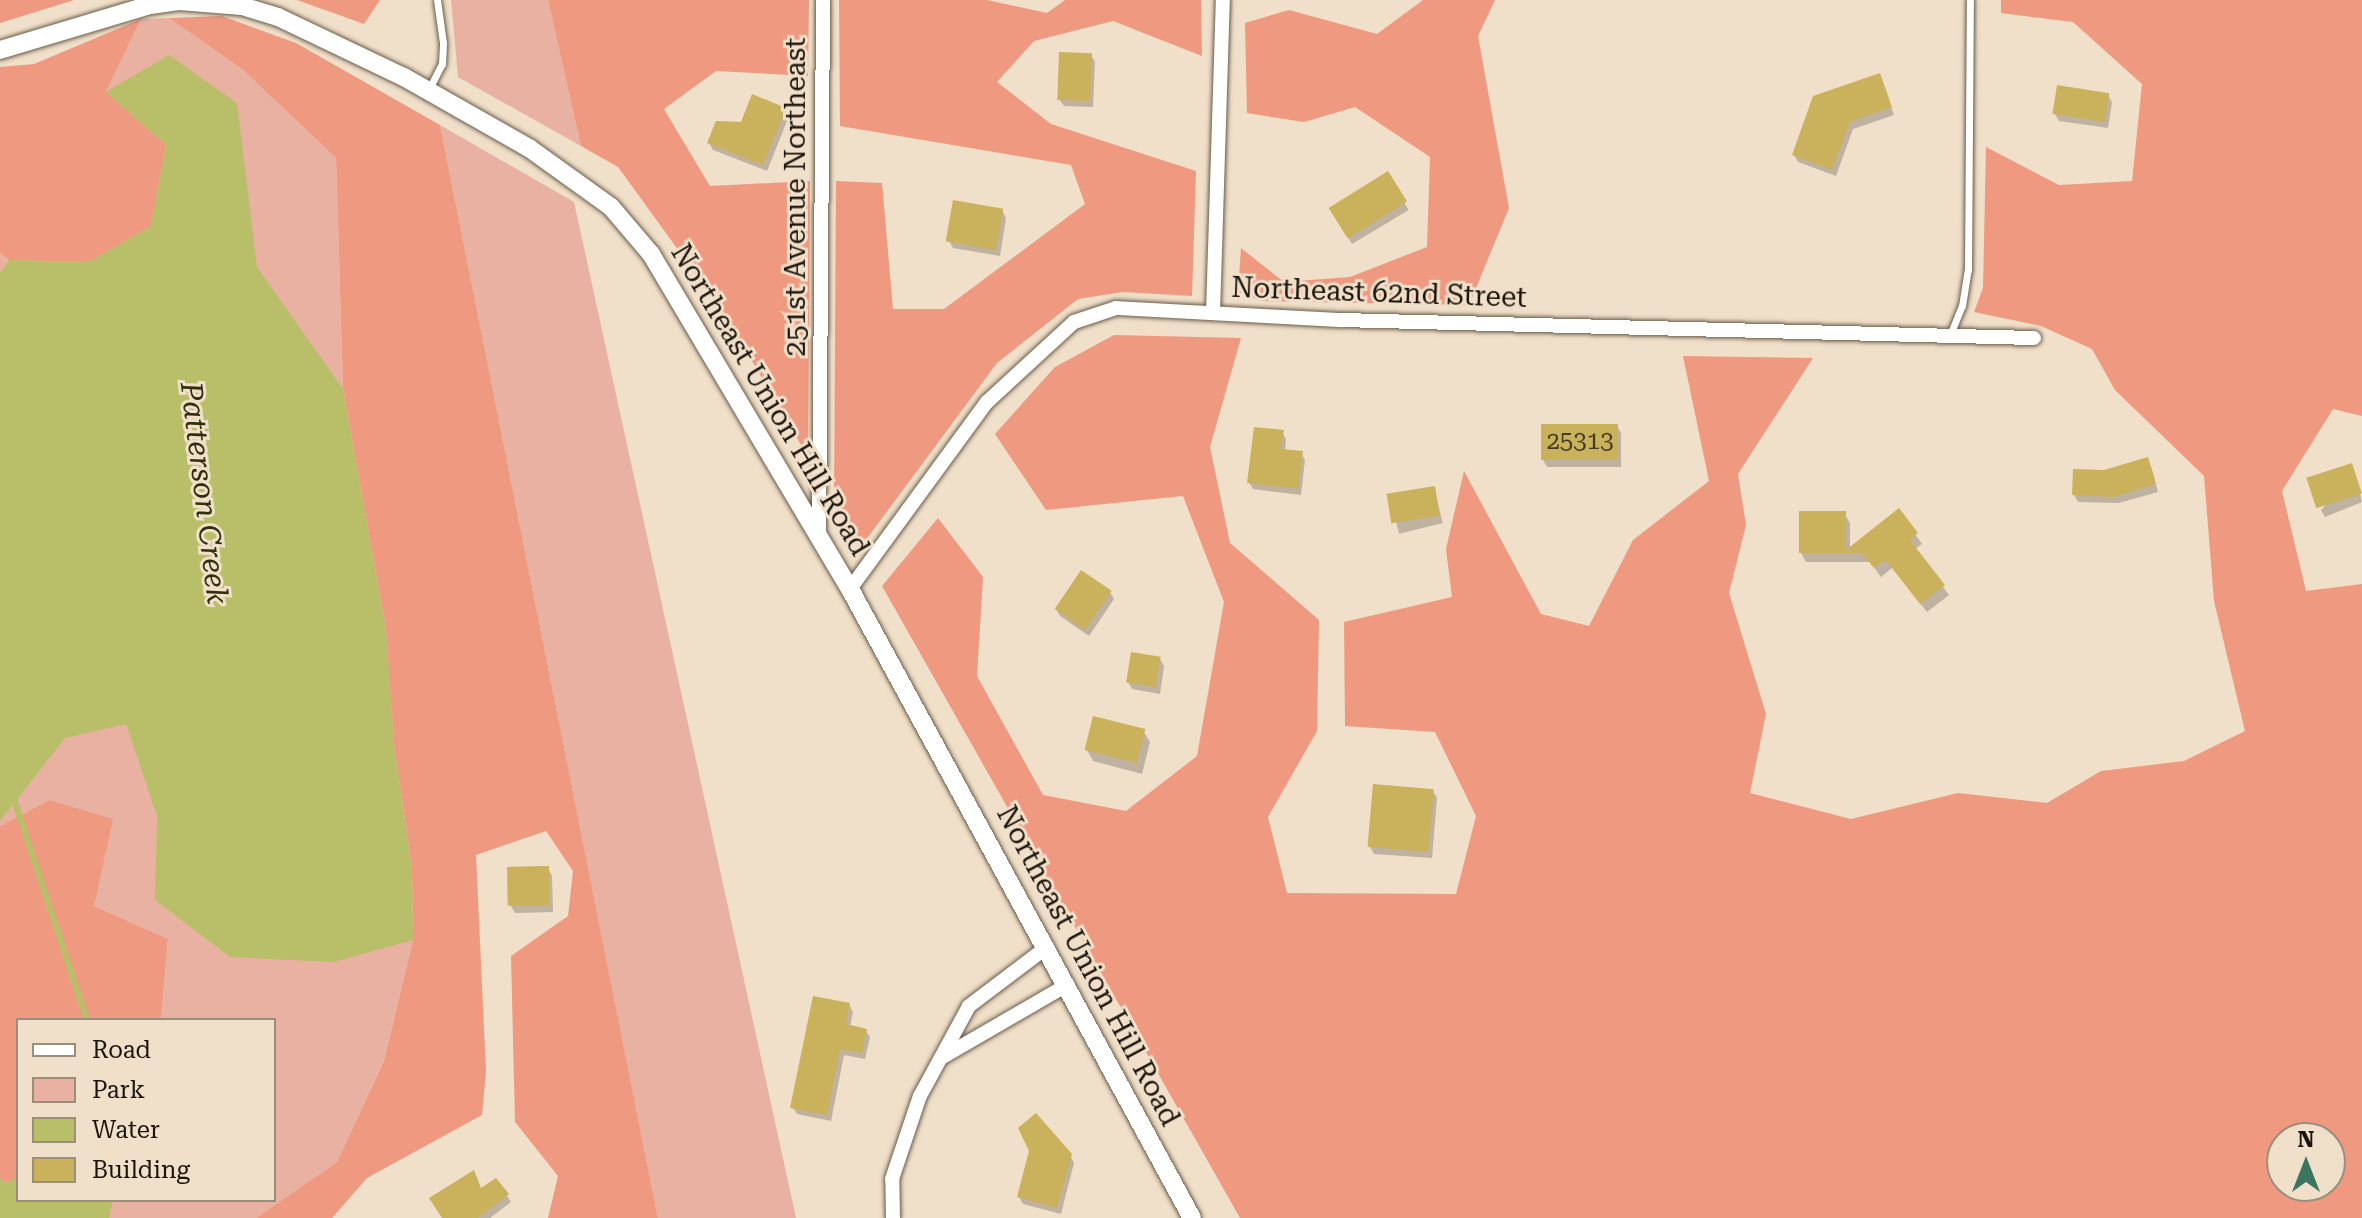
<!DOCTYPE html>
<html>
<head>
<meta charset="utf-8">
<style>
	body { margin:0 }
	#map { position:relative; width:2362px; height:1218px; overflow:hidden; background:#f0dfc9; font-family:"Roboto Serif",serif }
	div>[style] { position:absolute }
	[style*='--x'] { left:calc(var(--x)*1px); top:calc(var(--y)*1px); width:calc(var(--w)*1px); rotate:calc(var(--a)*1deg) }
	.green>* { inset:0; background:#e9b1a1 }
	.forest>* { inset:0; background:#ef9980 }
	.water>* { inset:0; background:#b9bf69 }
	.shadow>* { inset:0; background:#0003; transform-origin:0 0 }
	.stream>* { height:6px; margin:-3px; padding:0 3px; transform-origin:3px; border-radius:3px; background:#b9bf69 }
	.building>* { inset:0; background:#cab15b; transform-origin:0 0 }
	.roads { filter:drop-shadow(0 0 2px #695b48) drop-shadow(0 0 2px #695b48) }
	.service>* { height:7px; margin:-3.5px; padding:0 3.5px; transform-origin:3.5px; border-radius:3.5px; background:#fff }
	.minor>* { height:14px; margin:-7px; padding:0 7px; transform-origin:7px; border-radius:7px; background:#fff }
	.tertiary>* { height:18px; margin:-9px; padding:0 9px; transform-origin:9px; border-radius:9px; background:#fff }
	span { translate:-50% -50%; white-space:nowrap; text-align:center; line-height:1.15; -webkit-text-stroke:6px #f0dfc9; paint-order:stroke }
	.number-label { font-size:24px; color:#463b20 }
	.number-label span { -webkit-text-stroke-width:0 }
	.street-label { font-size:28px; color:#1a140c }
	.water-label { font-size:30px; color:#2f300b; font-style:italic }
	.legend { position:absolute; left:16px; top:1018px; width:260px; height:184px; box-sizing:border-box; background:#f0dfc9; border:2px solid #9a8e7d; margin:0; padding:10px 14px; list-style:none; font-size:24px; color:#1a140c }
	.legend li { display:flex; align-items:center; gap:16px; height:40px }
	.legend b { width:40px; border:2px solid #9a8e7d }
	.north { position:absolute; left:2266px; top:1122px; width:80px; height:80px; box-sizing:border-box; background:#f0dfc9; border:2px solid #9a8e7d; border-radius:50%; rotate:0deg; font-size:22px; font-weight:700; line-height:32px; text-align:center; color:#1a140c }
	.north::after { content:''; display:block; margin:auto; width:28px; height:36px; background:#3a7661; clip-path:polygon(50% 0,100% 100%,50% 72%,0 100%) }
</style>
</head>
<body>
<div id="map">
	<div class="green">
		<div style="clip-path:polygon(451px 0,548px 0,581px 146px,458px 77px)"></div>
		<div style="clip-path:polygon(169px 18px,243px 70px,336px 158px,343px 389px,386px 629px,413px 940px,384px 1059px,337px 1162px,256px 1218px,0 1218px,0 1178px,5px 1183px,18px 1177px,18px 1200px,274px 1200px,274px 1020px,161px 1020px,168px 939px,94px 906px,49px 800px,0 826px,0 253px,9px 260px,106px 92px,141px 19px)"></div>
		<div style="clip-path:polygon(440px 125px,574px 202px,796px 1218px,658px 1218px)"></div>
	</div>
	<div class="forest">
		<div style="clip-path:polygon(0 0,74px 0,0 23px)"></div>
		<div style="clip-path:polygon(297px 0,380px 0,364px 24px)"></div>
		<div style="clip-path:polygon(548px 0,809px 0,808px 76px,716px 71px,664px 109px,710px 186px,810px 181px,808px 457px,724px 313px,618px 167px,581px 146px)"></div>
		<div style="clip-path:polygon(839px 0,987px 0,1047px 13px,1065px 0,1201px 0,1202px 56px,1113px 21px,1034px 41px,997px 82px,1051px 124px,1196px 171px,1192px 296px,1123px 292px,1078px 299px,997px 363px,860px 548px,834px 504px,836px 181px,882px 183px,893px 309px,944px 309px,1085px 204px,1071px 165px,840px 126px)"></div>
		<div style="clip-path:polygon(1423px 0,1495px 0,1478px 36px,1509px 208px,1469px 305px,1261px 301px,1238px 292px,1241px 248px,1284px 282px,1350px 277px,1427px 247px,1430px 157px,1355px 107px,1304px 122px,1247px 113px,1245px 23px,1289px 10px,1377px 34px)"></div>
		<div style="clip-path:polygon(evenodd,2001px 0,2362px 0,2362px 416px,2333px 409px,2282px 491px,2306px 591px,2362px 584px,2362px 1218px,1240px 1218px,882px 586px,938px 518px,983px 577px,977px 676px,1043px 795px,1126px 811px,1197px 756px,1224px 602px,1183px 496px,1046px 510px,995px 434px,1055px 367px,1114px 335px,1241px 338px,1210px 447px,1230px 543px,1319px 620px,1317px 731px,1268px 817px,1287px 893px,1456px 894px,1476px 816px,1435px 732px,1345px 726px,1344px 622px,1452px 597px,1446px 549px,1464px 471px,1541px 614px,1589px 626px,1633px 540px,1709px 481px,1683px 356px,1813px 358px,1738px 474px,1746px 525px,1729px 593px,1766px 714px,1750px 793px,1851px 819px,1958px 793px,2047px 803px,2101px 771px,2184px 761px,2245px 731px,2214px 601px,2204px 476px,2115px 390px,2092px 349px,2041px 326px,1974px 312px,1983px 288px,1986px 147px,2059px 185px,2132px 181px,2142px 84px,2073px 22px,2001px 13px,2001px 0,2282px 1138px,2330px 1138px,2330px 1186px,2282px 1186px,2282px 1138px)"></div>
		<div style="clip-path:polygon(222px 16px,296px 43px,440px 125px,658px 1218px,548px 1218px,558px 1176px,515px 1122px,511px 956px,568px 916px,573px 871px,546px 831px,476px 855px,486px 1072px,482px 1115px,367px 1178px,332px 1218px,256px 1218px,337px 1162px,384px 1060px,413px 940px,412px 870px,394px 743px,386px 629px,343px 389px,336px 158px,243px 70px,169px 18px)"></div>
		<div style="clip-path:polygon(141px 19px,106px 92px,166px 145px,151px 226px,89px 262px,9px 260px,0 253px,0 67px,34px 64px)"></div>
		<div style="clip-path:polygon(49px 800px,113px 819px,94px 906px,168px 939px,161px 1020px,18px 1020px,18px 1177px,5px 1183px,0 1178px,0 826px)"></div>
	</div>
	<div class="water">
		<div style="clip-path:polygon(169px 55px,237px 103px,257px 267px,343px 389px,386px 629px,394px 743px,412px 869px,413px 940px,334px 962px,230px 957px,155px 900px,157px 816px,126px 724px,65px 738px,0 821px,0 273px,9px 260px,89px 262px,151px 226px,166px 145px,106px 92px)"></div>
		<div style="clip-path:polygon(18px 1177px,18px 1200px,113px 1200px,109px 1218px,0 1218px,0 1178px,5px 1183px)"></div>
	</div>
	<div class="shadow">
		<div style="clip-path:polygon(1091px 55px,1095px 62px,1093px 107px,1064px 106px,1059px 99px)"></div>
		<div style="clip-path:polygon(1880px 76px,1894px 115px,1853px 129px,1836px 176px,1798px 162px,1794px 155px)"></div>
		<div style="clip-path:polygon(2108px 95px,2112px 102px,2108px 128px,2059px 121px,2055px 114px)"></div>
		<div style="clip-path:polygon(784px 109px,789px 116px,767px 171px,713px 150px,709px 143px,743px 124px)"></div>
		<div style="left:1387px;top:174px;width:42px;height:66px;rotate:59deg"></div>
		<div style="clip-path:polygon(1002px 210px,1006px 218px,1000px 256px,953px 248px,949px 241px)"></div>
		<div style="clip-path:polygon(1617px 426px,1621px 433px,1621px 467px,1547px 467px,1543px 460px)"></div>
		<div style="clip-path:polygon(1282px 432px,1286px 439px,1285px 451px,1301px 453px,1305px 460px,1301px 495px,1253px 489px,1249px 482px)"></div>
		<div style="clip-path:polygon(2151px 466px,2158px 492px,2119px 503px,2078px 502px,2074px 495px,2105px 472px)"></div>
		<div style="clip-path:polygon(2355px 473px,2362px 502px,2325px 517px,2321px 510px)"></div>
		<div style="left:1434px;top:488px;width:36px;height:45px;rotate:76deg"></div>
		<div style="clip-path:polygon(1899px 511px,1922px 544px,1915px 549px,1949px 595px,1927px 612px,1892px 568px,1881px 577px,1870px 562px,1806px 562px,1801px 553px,1844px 513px,1850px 523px,1850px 549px)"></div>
		<div style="clip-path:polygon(1110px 592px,1114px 599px,1089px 636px,1060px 616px,1056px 609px)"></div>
		<div style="clip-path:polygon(1160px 659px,1164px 666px,1160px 694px,1132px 689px,1128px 682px)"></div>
		<div style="clip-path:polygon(1143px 731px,1150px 742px,1142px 774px,1093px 761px,1087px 750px)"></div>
		<div style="clip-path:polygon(1433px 791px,1437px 798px,1432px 858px,1374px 854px,1370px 847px)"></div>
		<div style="clip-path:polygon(548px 868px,552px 876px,553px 912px,515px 913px,511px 906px)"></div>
		<div style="clip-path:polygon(849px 1005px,853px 1012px,850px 1027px,865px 1030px,870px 1037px,865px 1059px,844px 1055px,831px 1121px,797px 1114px,793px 1107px)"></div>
		<div style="clip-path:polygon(1070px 1155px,1074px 1163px,1061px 1214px,1023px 1204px,1019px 1197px)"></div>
		<div style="clip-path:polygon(481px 1190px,507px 1196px,511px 1202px,490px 1218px,444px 1218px)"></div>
	</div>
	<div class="stream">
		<div style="--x:14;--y:799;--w:233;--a:71.7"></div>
	</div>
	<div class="building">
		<div style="left:1059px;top:52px;width:33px;height:48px;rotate:2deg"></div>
		<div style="clip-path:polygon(1880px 73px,1892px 107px,1850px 122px,1832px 170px,1792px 155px,1813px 96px)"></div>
		<div style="left:2057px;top:85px;width:53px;height:29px;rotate:9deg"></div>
		<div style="clip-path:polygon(752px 94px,786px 108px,763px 165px,707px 143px,716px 121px,741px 122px)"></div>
		<div style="left:1388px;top:171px;width:36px;height:70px;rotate:58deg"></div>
		<div style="left:953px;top:200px;width:51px;height:42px;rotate:10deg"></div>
		<div style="left:1541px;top:424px;width:77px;height:36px"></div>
		<div style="clip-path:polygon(1254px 427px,1284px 430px,1281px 449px,1303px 451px,1298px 489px,1247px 483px)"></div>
		<div style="clip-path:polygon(2148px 457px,2156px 484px,2114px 497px,2072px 495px,2073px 469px,2104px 470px)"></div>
		<div style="left:2352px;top:463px;width:32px;height:48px;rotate:72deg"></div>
		<div style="left:1435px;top:486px;width:30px;height:49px;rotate:81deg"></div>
		<div style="clip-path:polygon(1899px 508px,1918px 533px,1910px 540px,1945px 585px,1920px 604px,1886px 560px,1874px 568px,1862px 553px,1799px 553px,1799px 511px,1846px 511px,1846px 550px)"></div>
		<div style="left:1081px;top:570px;width:37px;height:47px;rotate:34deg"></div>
		<div style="left:1131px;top:652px;width:30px;height:31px;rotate:9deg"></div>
		<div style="left:1093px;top:716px;width:54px;height:35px;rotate:14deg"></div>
		<div style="left:1373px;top:784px;width:61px;height:63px;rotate:5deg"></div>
		<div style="left:549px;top:866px;width:39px;height:42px;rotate:89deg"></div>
		<div style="clip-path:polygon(813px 996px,850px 1003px,846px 1024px,867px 1029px,862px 1053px,840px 1049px,827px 1115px,790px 1108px)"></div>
		<div style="clip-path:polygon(1036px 1113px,1072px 1154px,1057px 1208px,1017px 1197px,1029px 1151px,1018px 1128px)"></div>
		<div style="clip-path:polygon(474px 1170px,481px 1188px,496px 1178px,509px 1194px,478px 1218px,442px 1218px,429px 1198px)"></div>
	</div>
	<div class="roads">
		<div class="service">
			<div style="--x:429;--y:89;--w:28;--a:-63"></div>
			<div style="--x:442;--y:64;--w:21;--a:-87"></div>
			<div style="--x:443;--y:43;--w:43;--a:-97.9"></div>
			<div style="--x:1950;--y:335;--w:31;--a:-68"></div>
			<div style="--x:1962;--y:306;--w:36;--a:-81"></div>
			<div style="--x:1968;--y:270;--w:270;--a:-89.6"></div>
		</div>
		<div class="minor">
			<div style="--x:1213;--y:313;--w:313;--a:-88.2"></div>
			<div style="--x:819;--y:538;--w:538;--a:-89.57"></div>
			<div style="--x:850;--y:589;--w:232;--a:-53.8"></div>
			<div style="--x:987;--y:402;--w:118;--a:-42.6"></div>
			<div style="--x:1074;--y:322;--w:44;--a:-18.4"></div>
			<div style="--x:1116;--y:308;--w:225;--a:3.1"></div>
			<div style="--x:1341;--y:320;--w:693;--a:1.49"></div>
			<div style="--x:941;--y:1058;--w:146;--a:-30.1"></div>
			<div style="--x:893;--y:1218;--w:39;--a:-91"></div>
			<div style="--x:892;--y:1179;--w:88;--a:-71.4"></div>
			<div style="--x:920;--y:1096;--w:102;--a:-61.4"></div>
			<div style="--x:969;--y:1006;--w:98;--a:-37.1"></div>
		</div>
		<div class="tertiary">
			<div style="--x:0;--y:50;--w:157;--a:-16.7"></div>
			<div style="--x:150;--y:5;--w:29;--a:-8"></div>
			<div style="--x:179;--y:1;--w:63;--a:4.5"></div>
			<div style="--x:242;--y:6;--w:38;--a:17"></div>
			<div style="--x:278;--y:17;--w:140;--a:25.5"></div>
			<div style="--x:404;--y:77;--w:144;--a:29.6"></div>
			<div style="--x:529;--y:148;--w:101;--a:35.7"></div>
			<div style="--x:611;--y:207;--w:62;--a:49.6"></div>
			<div style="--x:651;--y:254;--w:390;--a:59.3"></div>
			<div style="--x:850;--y:589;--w:716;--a:61.47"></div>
		</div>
	</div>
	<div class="number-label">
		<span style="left:1580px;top:442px">25313</span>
	</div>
	<div class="street-label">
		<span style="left:796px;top:197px;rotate:-90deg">251st Avenue Northeast</span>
		<span style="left:1379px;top:293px;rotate:2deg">Northeast 62nd Street</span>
		<span style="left:770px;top:400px;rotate:59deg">Northeast Union Hill Road</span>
		<span style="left:1088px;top:966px;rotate:62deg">Northeast Union Hill Road</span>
	</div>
	<div class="water-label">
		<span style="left:204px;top:493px;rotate:83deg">Patterson Creek</span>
	</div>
	<ul class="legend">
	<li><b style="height:10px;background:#fff"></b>Road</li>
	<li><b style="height:22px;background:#e9b1a1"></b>Park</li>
	<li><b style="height:22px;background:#b9bf69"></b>Water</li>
	<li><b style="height:22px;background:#cab15b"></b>Building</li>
	</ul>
	<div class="north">N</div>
</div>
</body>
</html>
